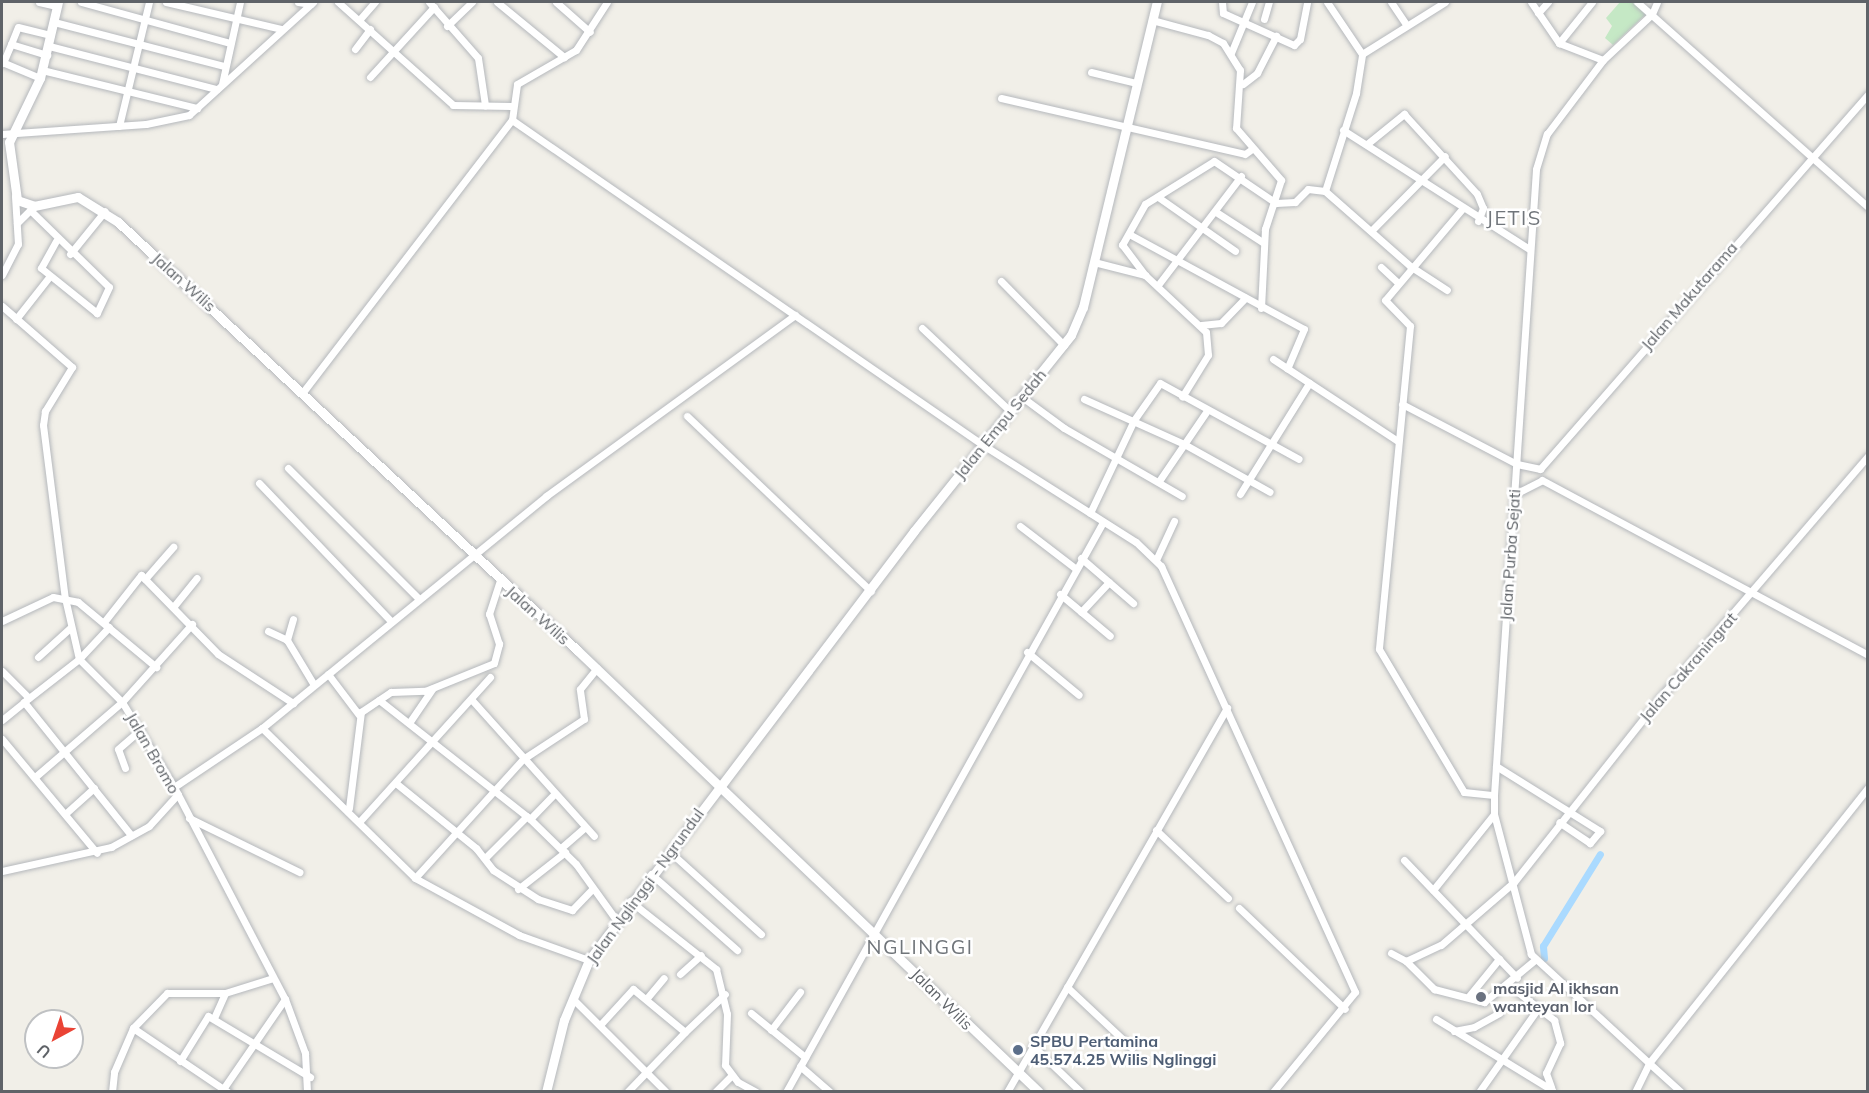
<!DOCTYPE html>
<html>
<head>
<meta charset="utf-8">
<style>
	body { margin:0 }
	#map { position:relative; width:1869px; height:1093px; overflow:hidden; background:#f1efe8; font-family:Mulish,sans-serif }
	div>[style] { position:absolute }
	[style*='--x'] { left:calc(var(--x)*1px); top:calc(var(--y)*1px); width:calc(var(--w)*1px); rotate:calc(var(--a)*1deg) }
	.green>* { inset:0; background:#c5e8c5 }
	.canal>* { height:7px; margin:-3.5px; padding:0 3.5px; transform-origin:3.5px; border-radius:3.5px; background:#aadaff }
	.roads { filter:drop-shadow(0 0 2px #b5b8bc) drop-shadow(0 0 2px #b5b8bc) }
	.street>* { height:7px; margin:-3.5px; padding:0 3.5px; transform-origin:3.5px; border-radius:3.5px; background:#fff }
	.secondary>* { height:9px; margin:-4.5px; padding:0 4.5px; transform-origin:4.5px; border-radius:4.5px; background:#fff }
	.dots>* { width:16px; height:16px; translate:-50% -50%; box-sizing:border-box; border:3px solid #fff; border-radius:50% }
	span { translate:-50% -50%; white-space:nowrap; text-align:center; line-height:1.15; -webkit-text-stroke:5px #fff; paint-order:stroke }
	.street-label { font-size:16px; color:#5f6368 }
	.worship-label { font-size:16px; color:#5b616d; font-weight:700 }
	.left { translate:0 -50%; text-align:left }
	.service-label { font-size:16px; color:#4e5e75; font-weight:700 }
	.quarter-label { font-size:20px; color:#70757a; letter-spacing:1.5px }
	.frame { position:absolute; inset:0; border:3px solid #5f6368; pointer-events:none }
	.north { position:absolute; left:24px; top:1009px; width:60px; height:60px; box-sizing:border-box; background:#fff; border:2px solid #bfc1c3; border-radius:50%; rotate:220deg; font-size:16px; font-weight:700; line-height:24px; text-align:center; color:#5f6368 }
	.north::after { content:''; display:block; margin:auto; width:21px; height:27px; background:#ea4335; clip-path:polygon(50% 0,100% 100%,50% 72%,0 100%) }
</style>
</head>
<body>
<div id="map">
	<div class="green">
		<div style="clip-path:polygon(1620px 2px,1632px 2px,1647px 13px,1613px 45px,1605px 38px,1612px 26px,1606px 18px)"></div>
	</div>
	<div class="canal">
		<div style="--x:1544;--y:958;--w:12;--a:-95"></div>
		<div style="--x:1543;--y:946;--w:108;--a:-58.2"></div>
	</div>
	<div class="roads">
		<div class="street">
			<div style="--x:39;--y:2;--w:18;--a:13"></div>
			<div style="--x:81;--y:2;--w:155;--a:15.4"></div>
			<div style="--x:166;--y:2;--w:118;--a:13.2"></div>
			<div style="--x:298;--y:2;--w:13;--a:9"></div>
			<div style="--x:338;--y:2;--w:154;--a:41.8"></div>
			<div style="--x:453;--y:105;--w:58;--a:1"></div>
			<div style="--x:429;--y:2;--w:74;--a:48.8"></div>
			<div style="--x:478;--y:58;--w:48;--a:81.5"></div>
			<div style="--x:497;--y:2;--w:87;--a:39.4"></div>
			<div style="--x:556;--y:2;--w:45;--a:41.4"></div>
			<div style="--x:1222;--y:2;--w:11;--a:85"></div>
			<div style="--x:1223;--y:13;--w:78;--a:24.3"></div>
			<div style="--x:1294;--y:45;--w:8;--a:-45"></div>
			<div style="--x:1300;--y:39;--w:38;--a:-79"></div>
			<div style="--x:1327;--y:2;--w:63;--a:56.1"></div>
			<div style="--x:1391;--y:2;--w:25;--a:56"></div>
			<div style="--x:1531;--y:2;--w:50;--a:55.7"></div>
			<div style="--x:1559;--y:43;--w:47;--a:21.1"></div>
			<div style="--x:1637;--y:2;--w:309;--a:41.6"></div>
			<div style="--x:1538;--y:13;--w:15;--a:-48"></div>
			<div style="--x:360;--y:19;--w:23;--a:-49"></div>
			<div style="--x:1264;--y:19;--w:18;--a:-74"></div>
			<div style="--x:1152;--y:20;--w:58;--a:15"></div>
			<div style="--x:1208;--y:35;--w:17;--a:28"></div>
			<div style="--x:1223;--y:43;--w:32;--a:58"></div>
			<div style="--x:1240;--y:70;--w:58;--a:93.9"></div>
			<div style="--x:1236;--y:128;--w:69;--a:49.1"></div>
			<div style="--x:1281;--y:180;--w:52;--a:108.1"></div>
			<div style="--x:1265;--y:229;--w:79;--a:92.9"></div>
			<div style="--x:54;--y:22;--w:176;--a:14.5"></div>
			<div style="--x:447;--y:26;--w:35;--a:-44"></div>
			<div style="--x:1559;--y:43;--w:53;--a:-51.2"></div>
			<div style="--x:11;--y:44;--w:18;--a:-68"></div>
			<div style="--x:18;--y:27;--w:34;--a:14"></div>
			<div style="--x:49;--y:46;--w:173;--a:14.4"></div>
			<div style="--x:355;--y:49;--w:25;--a:-53"></div>
			<div style="--x:1231;--y:53;--w:55;--a:-67.6"></div>
			<div style="--x:2;--y:62;--w:41;--a:22.8"></div>
			<div style="--x:3;--y:63;--w:21;--a:-67"></div>
			<div style="--x:11;--y:44;--w:38;--a:17"></div>
			<div style="--x:42;--y:70;--w:160;--a:13.8"></div>
			<div style="--x:1091;--y:72;--w:46;--a:13.7"></div>
			<div style="--x:370;--y:77;--w:95;--a:-47.6"></div>
			<div style="--x:222;--y:84;--w:84;--a:-77.6"></div>
			<div style="--x:1243;--y:84;--w:18;--a:-38"></div>
			<div style="--x:1257;--y:73;--w:42;--a:-62.8"></div>
			<div style="--x:1001;--y:98;--w:250;--a:12.9"></div>
			<div style="--x:1245;--y:154;--w:9;--a:-36"></div>
			<div style="--x:512;--y:120;--w:572;--a:34.61"></div>
			<div style="--x:983;--y:445;--w:181;--a:32.4"></div>
			<div style="--x:1136;--y:542;--w:35;--a:44"></div>
			<div style="--x:1161;--y:566;--w:468;--a:65.5"></div>
			<div style="--x:1355;--y:992;--w:129;--a:129.4"></div>
			<div style="--x:119;--y:126;--w:128;--a:-76.4"></div>
			<div style="--x:1343;--y:130;--w:221;--a:32.6"></div>
			<div style="--x:2;--y:134;--w:144;--a:-4"></div>
			<div style="--x:146;--y:124;--w:44;--a:-11.8"></div>
			<div style="--x:189;--y:115;--w:168;--a:-42.3"></div>
			<div style="--x:1367;--y:144;--w:48;--a:-39"></div>
			<div style="--x:1404;--y:114;--w:108;--a:47.6"></div>
			<div style="--x:1477;--y:194;--w:15;--a:67"></div>
			<div style="--x:1483;--y:208;--w:14;--a:111"></div>
			<div style="--x:1325;--y:191;--w:103;--a:-72.4"></div>
			<div style="--x:1356;--y:93;--w:39;--a:-81"></div>
			<div style="--x:1362;--y:54;--w:98;--a:-32.1"></div>
			<div style="--x:1158;--y:197;--w:94;--a:35"></div>
			<div style="--x:1462;--y:209;--w:119;--a:130.2"></div>
			<div style="--x:1385;--y:300;--w:36;--a:46"></div>
			<div style="--x:1410;--y:326;--w:324;--a:95.5"></div>
			<div style="--x:1379;--y:649;--w:166;--a:59.3"></div>
			<div style="--x:1464;--y:792;--w:30;--a:6"></div>
			<div style="--x:30;--y:210;--w:110;--a:44.3"></div>
			<div style="--x:109;--y:287;--w:29;--a:115"></div>
			<div style="--x:97;--y:313;--w:72;--a:-141.2"></div>
			<div style="--x:41;--y:268;--w:31;--a:-61"></div>
			<div style="--x:1216;--y:212;--w:57;--a:32.9"></div>
			<div style="--x:17;--y:223;--w:21;--a:-45"></div>
			<div style="--x:1371;--y:231;--w:105;--a:-45.4"></div>
			<div style="--x:1129;--y:234;--w:199;--a:28.5"></div>
			<div style="--x:1304;--y:329;--w:43;--a:113"></div>
			<div style="--x:70;--y:254;--w:55;--a:-50.9"></div>
			<div style="--x:1094;--y:262;--w:53;--a:14.3"></div>
			<div style="--x:1145;--y:275;--w:83;--a:43.1"></div>
			<div style="--x:1206;--y:332;--w:23;--a:85"></div>
			<div style="--x:1208;--y:355;--w:49;--a:121.8"></div>
			<div style="--x:1381;--y:267;--w:22;--a:43"></div>
			<div style="--x:2;--y:275;--w:35;--a:-63"></div>
			<div style="--x:18;--y:244;--w:48;--a:-93.6"></div>
			<div style="--x:1145;--y:275;--w:38;--a:-127"></div>
			<div style="--x:1122;--y:245;--w:47;--a:-60.7"></div>
			<div style="--x:1145;--y:204;--w:81;--a:-31.9"></div>
			<div style="--x:1214;--y:161;--w:75;--a:34.1"></div>
			<div style="--x:1276;--y:203;--w:19;--a:-3"></div>
			<div style="--x:1295;--y:202;--w:18;--a:-45"></div>
			<div style="--x:1308;--y:189;--w:17;--a:7"></div>
			<div style="--x:1325;--y:191;--w:113;--a:41.4"></div>
			<div style="--x:1410;--y:266;--w:44;--a:33"></div>
			<div style="--x:1001;--y:281;--w:90;--a:45.5"></div>
			<div style="--x:1158;--y:285;--w:137;--a:-52.7"></div>
			<div style="--x:2;--y:306;--w:93;--a:41.1"></div>
			<div style="--x:72;--y:367;--w:52;--a:121.5"></div>
			<div style="--x:45;--y:411;--w:14;--a:98"></div>
			<div style="--x:43;--y:425;--w:174;--a:82.8"></div>
			<div style="--x:65;--y:598;--w:63;--a:77.1"></div>
			<div style="--x:79;--y:659;--w:61;--a:45"></div>
			<div style="--x:122;--y:702;--w:100;--a:58.5"></div>
			<div style="--x:174;--y:787;--w:239;--a:62.4"></div>
			<div style="--x:285;--y:999;--w:58;--a:69.7"></div>
			<div style="--x:305;--y:1053;--w:39;--a:87"></div>
			<div style="--x:16;--y:319;--w:53;--a:-51.8"></div>
			<div style="--x:1201;--y:325;--w:20;--a:-6"></div>
			<div style="--x:1221;--y:323;--w:35;--a:-46"></div>
			<div style="--x:922;--y:328;--w:121;--a:43.3"></div>
			<div style="--x:1273;--y:359;--w:149;--a:33.3"></div>
			<div style="--x:303;--y:392;--w:343;--a:-52.5"></div>
			<div style="--x:512;--y:120;--w:36;--a:-82"></div>
			<div style="--x:517;--y:84;--w:68;--a:-30"></div>
			<div style="--x:576;--y:50;--w:57;--a:-57.1"></div>
			<div style="--x:1022;--y:397;--w:52;--a:36.4"></div>
			<div style="--x:1064;--y:428;--w:136;--a:30"></div>
			<div style="--x:1084;--y:399;--w:110;--a:24.2"></div>
			<div style="--x:1184;--y:444;--w:98;--a:29.2"></div>
			<div style="--x:1402;--y:404;--w:130;--a:27.6"></div>
			<div style="--x:1517;--y:464;--w:24;--a:12"></div>
			<div style="--x:687;--y:416;--w:254;--a:43.6"></div>
			<div style="--x:288;--y:468;--w:185;--a:45"></div>
			<div style="--x:1540;--y:469;--w:498;--a:-48.8"></div>
			<div style="--x:1542;--y:480;--w:370;--a:28.2"></div>
			<div style="--x:1159;--y:481;--w:83;--a:-55.7"></div>
			<div style="--x:259;--y:483;--w:192;--a:46.3"></div>
			<div style="--x:1240;--y:494;--w:131;--a:-58.1"></div>
			<div style="--x:1515;--y:494;--w:30;--a:-27"></div>
			<div style="--x:1090;--y:513;--w:103;--a:-64.7"></div>
			<div style="--x:1134;--y:420;--w:45;--a:-54.9"></div>
			<div style="--x:1160;--y:383;--w:158;--a:28.7"></div>
			<div style="--x:1020;--y:526;--w:69;--a:37.4"></div>
			<div style="--x:1081;--y:558;--w:69;--a:40.9"></div>
			<div style="--x:1156;--y:560;--w:43;--a:-65.2"></div>
			<div style="--x:145;--y:579;--w:43;--a:-48.8"></div>
			<div style="--x:1060;--y:594;--w:65;--a:40"></div>
			<div style="--x:174;--y:606;--w:36;--a:-51"></div>
			<div style="--x:1081;--y:612;--w:41;--a:-47"></div>
			<div style="--x:293;--y:619;--w:22;--a:106"></div>
			<div style="--x:287;--y:640;--w:52;--a:59"></div>
			<div style="--x:2;--y:621;--w:56;--a:-25.2"></div>
			<div style="--x:53;--y:597;--w:25;--a:11"></div>
			<div style="--x:78;--y:602;--w:102;--a:39.8"></div>
			<div style="--x:104;--y:622;--w:60;--a:-51.8"></div>
			<div style="--x:141;--y:575;--w:110;--a:45.7"></div>
			<div style="--x:218;--y:654;--w:90;--a:33.2"></div>
			<div style="--x:109;--y:627;--w:44;--a:133.2"></div>
			<div style="--x:79;--y:659;--w:70;--a:142"></div>
			<div style="--x:24;--y:702;--w:171;--a:51.2"></div>
			<div style="--x:268;--y:631;--w:21;--a:25"></div>
			<div style="--x:1027;--y:652;--w:67;--a:39.6"></div>
			<div style="--x:38;--y:657;--w:43;--a:-42.2"></div>
			<div style="--x:2;--y:671;--w:38;--a:45"></div>
			<div style="--x:328;--y:674;--w:51;--a:52.9"></div>
			<div style="--x:471;--y:699;--w:184;--a:48.1"></div>
			<div style="--x:379;--y:700;--w:192;--a:38.2"></div>
			<div style="--x:530;--y:819;--w:64;--a:44.4"></div>
			<div style="--x:576;--y:864;--w:70;--a:54.3"></div>
			<div style="--x:2;--y:720;--w:28;--a:-39"></div>
			<div style="--x:409;--y:723;--w:42;--a:-55.6"></div>
			<div style="--x:262;--y:728;--w:214;--a:44.4"></div>
			<div style="--x:415;--y:878;--w:119;--a:28.7"></div>
			<div style="--x:519;--y:935;--w:74;--a:19.7"></div>
			<div style="--x:2;--y:739;--w:148;--a:50.2"></div>
			<div style="--x:1496;--y:766;--w:123;--a:32"></div>
			<div style="--x:1600;--y:831;--w:16;--a:130"></div>
			<div style="--x:1590;--y:843;--w:37;--a:-146"></div>
			<div style="--x:125;--y:768;--w:20;--a:-110"></div>
			<div style="--x:118;--y:749;--w:30;--a:-41"></div>
			<div style="--x:35;--y:777;--w:115;--a:-40.8"></div>
			<div style="--x:122;--y:702;--w:105;--a:-48.1"></div>
			<div style="--x:397;--y:784;--w:102;--a:39"></div>
			<div style="--x:476;--y:848;--w:28;--a:52"></div>
			<div style="--x:493;--y:870;--w:54;--a:32.8"></div>
			<div style="--x:538;--y:899;--w:36;--a:18"></div>
			<div style="--x:572;--y:910;--w:30;--a:-46"></div>
			<div style="--x:174;--y:787;--w:106;--a:-33.8"></div>
			<div style="--x:262;--y:728;--w:367;--a:-39.2"></div>
			<div style="--x:546;--y:496;--w:308;--a:-36"></div>
			<div style="--x:349;--y:808;--w:97;--a:-82.9"></div>
			<div style="--x:361;--y:712;--w:36;--a:-34"></div>
			<div style="--x:391;--y:692;--w:34;--a:-2"></div>
			<div style="--x:425;--y:691;--w:74;--a:-22.1"></div>
			<div style="--x:494;--y:663;--w:20;--a:-75"></div>
			<div style="--x:499;--y:644;--w:32;--a:-108"></div>
			<div style="--x:489;--y:614;--w:35;--a:-72"></div>
			<div style="--x:65;--y:814;--w:39;--a:-42"></div>
			<div style="--x:189;--y:818;--w:123;--a:26.1"></div>
			<div style="--x:530;--y:819;--w:35;--a:-46"></div>
			<div style="--x:360;--y:821;--w:194;--a:-47.9"></div>
			<div style="--x:1156;--y:830;--w:99;--a:43.4"></div>
			<div style="--x:561;--y:848;--w:32;--a:-41"></div>
			<div style="--x:669;--y:851;--w:124;--a:42.1"></div>
			<div style="--x:485;--y:858;--w:59;--a:-45"></div>
			<div style="--x:1404;--y:860;--w:163;--a:46.2"></div>
			<div style="--x:2;--y:871;--w:112;--a:-12.4"></div>
			<div style="--x:111;--y:847;--w:43;--a:-28.9"></div>
			<div style="--x:149;--y:826;--w:43;--a:-47.8"></div>
			<div style="--x:651;--y:874;--w:115;--a:41.5"></div>
			<div style="--x:415;--y:878;--w:161;--a:-47.8"></div>
			<div style="--x:523;--y:759;--w:73;--a:-33.3"></div>
			<div style="--x:584;--y:719;--w:30;--a:-98"></div>
			<div style="--x:580;--y:689;--w:27;--a:-51"></div>
			<div style="--x:518;--y:889;--w:60;--a:-38.2"></div>
			<div style="--x:1433;--y:890;--w:97;--a:-51.2"></div>
			<div style="--x:630;--y:901;--w:110;--a:38.3"></div>
			<div style="--x:716;--y:969;--w:46;--a:76.3"></div>
			<div style="--x:727;--y:1014;--w:51;--a:92.2"></div>
			<div style="--x:725;--y:1065;--w:21;--a:53"></div>
			<div style="--x:738;--y:1082;--w:21;--a:29"></div>
			<div style="--x:1239;--y:908;--w:146;--a:43.6"></div>
			<div style="--x:1391;--y:953;--w:17;--a:28"></div>
			<div style="--x:1406;--y:961;--w:38;--a:-25"></div>
			<div style="--x:1441;--y:945;--w:96;--a:-40.8"></div>
			<div style="--x:1514;--y:882;--w:232;--a:-51.6"></div>
			<div style="--x:1658;--y:700;--w:322;--a:-49.3"></div>
			<div style="--x:1406;--y:961;--w:40;--a:45"></div>
			<div style="--x:1434;--y:989;--w:52;--a:14.6"></div>
			<div style="--x:1484;--y:1002;--w:67;--a:-39.6"></div>
			<div style="--x:680;--y:974;--w:28;--a:-42"></div>
			<div style="--x:1510;--y:986;--w:56;--a:37.7"></div>
			<div style="--x:1554;--y:1020;--w:24;--a:75"></div>
			<div style="--x:1560;--y:1043;--w:33;--a:115"></div>
			<div style="--x:1546;--y:1073;--w:15;--a:70"></div>
			<div style="--x:1067;--y:987;--w:89;--a:43.2"></div>
			<div style="--x:1469;--y:996;--w:48;--a:-51"></div>
			<div style="--x:647;--y:998;--w:26;--a:-50"></div>
			<div style="--x:573;--y:999;--w:132;--a:45"></div>
			<div style="--x:751;--y:1013;--w:70;--a:39.2"></div>
			<div style="--x:214;--y:1018;--w:27;--a:-66"></div>
			<div style="--x:1436;--y:1019;--w:136;--a:31.5"></div>
			<div style="--x:600;--y:1025;--w:49;--a:-47.5"></div>
			<div style="--x:633;--y:989;--w:67;--a:39.6"></div>
			<div style="--x:685;--y:1032;--w:83;--a:134"></div>
			<div style="--x:133;--y:1028;--w:115;--a:34"></div>
			<div style="--x:771;--y:1030;--w:48;--a:-52.7"></div>
			<div style="--x:1454;--y:1031;--w:20;--a:-11"></div>
			<div style="--x:1474;--y:1027;--w:29;--a:-29"></div>
			<div style="--x:685;--y:1032;--w:55;--a:-43.5"></div>
			<div style="--x:1033;--y:1046;--w:66;--a:43.8"></div>
			<div style="--x:180;--y:1061;--w:53;--a:-58.1"></div>
			<div style="--x:208;--y:1016;--w:119;--a:30.9"></div>
			<div style="--x:800;--y:1066;--w:40;--a:41"></div>
			<div style="--x:112;--y:1092;--w:20;--a:-84"></div>
			<div style="--x:114;--y:1072;--w:48;--a:-66.6"></div>
			<div style="--x:133;--y:1028;--w:49;--a:-45.8"></div>
			<div style="--x:167;--y:993;--w:58;--a:0"></div>
			<div style="--x:225;--y:993;--w:50;--a:-17.4"></div>
			<div style="--x:221;--y:1092;--w:113;--a:-55.5"></div>
			<div style="--x:715;--y:1092;--w:23;--a:-45"></div>
			<div style="--x:786;--y:1092;--w:652;--a:-60.92"></div>
			<div style="--x:1007;--y:1092;--w:443;--a:-60.2"></div>
			<div style="--x:1479;--y:1092;--w:104;--a:-54.8"></div>
			<div style="--x:1635;--y:1092;--w:32;--a:-64"></div>
			<div style="--x:1649;--y:1063;--w:161;--a:-137.3"></div>
			<div style="--x:1531;--y:954;--w:145;--a:-104.8"></div>
			<div style="--x:1494;--y:814;--w:19;--a:-90"></div>
			<div style="--x:1494;--y:795;--w:627;--a:-86.16"></div>
			<div style="--x:1536;--y:169;--w:37;--a:-73"></div>
			<div style="--x:1547;--y:134;--w:93;--a:-52.9"></div>
			<div style="--x:1603;--y:60;--w:67;--a:-43.2"></div>
			<div style="--x:1652;--y:14;--w:13;--a:-67"></div>
			<div style="--x:1681;--y:1092;--w:43;--a:-137.8"></div>
			<div style="--x:1649;--y:1063;--w:352;--a:-51.5"></div>
		</div>
		<div class="secondary">
			<div style="--x:58;--y:2;--w:78;--a:103.3"></div>
			<div style="--x:40;--y:78;--w:71;--a:115.8"></div>
			<div style="--x:9;--y:142;--w:59;--a:82.1"></div>
			<div style="--x:17;--y:200;--w:18;--a:19"></div>
			<div style="--x:34;--y:206;--w:45;--a:-11.6"></div>
			<div style="--x:78;--y:197;--w:47;--a:32"></div>
			<div style="--x:118;--y:222;--w:628;--a:43"></div>
			<div style="--x:577;--y:650;--w:639;--a:43.73"></div>
			<div style="--x:546;--y:1092;--w:74;--a:-76"></div>
			<div style="--x:564;--y:1020;--w:65;--a:-67.4"></div>
			<div style="--x:589;--y:960;--w:538;--a:-52.85"></div>
			<div style="--x:914;--y:531;--w:251;--a:-51.3"></div>
			<div style="--x:1071;--y:335;--w:30;--a:-67"></div>
			<div style="--x:1083;--y:307;--w:314;--a:-76.4"></div>
		</div>
	</div>
	<div class="dots">
		<div style="left:1481px;top:997px;background:#6b7280"></div>
		<div style="left:1018px;top:1050px;background:#5c6f8a"></div>
	</div>
	<div class="street-label">
		<span style="left:184px;top:282px;rotate:42deg">Jalan Wilis</span>
		<span style="left:1689px;top:296px;rotate:-49deg">Jalan Makutarama</span>
		<span style="left:1000px;top:424px;rotate:-51deg">Jalan Empu Sedah</span>
		<span style="left:1510px;top:555px;rotate:-86deg">Jalan Purba Sejati</span>
		<span style="left:538px;top:615px;rotate:42deg">Jalan Wilis</span>
		<span style="left:1688px;top:667px;rotate:-49deg">Jalan Cakraningrat</span>
		<span style="left:153px;top:753px;rotate:60deg">Jalan Bromo</span>
		<span style="left:645px;top:886px;rotate:-54deg">Jalan Nglinggi - Ngrundul</span>
		<span style="left:942px;top:999px;rotate:45deg">Jalan Wilis</span>
	</div>
	<div class="worship-label">
		<span class="left" style="left:1493px;top:997px">masjid Al ikhsan<br>wanteyan lor</span>
	</div>
	<div class="service-label">
		<span class="left" style="left:1030px;top:1050px">SPBU Pertamina<br>45.574.25 Wilis Nglinggi</span>
	</div>
	<div class="quarter-label">
		<span style="left:1514px;top:217px">JETIS</span>
		<span style="left:920px;top:946px">NGLINGGI</span>
	</div>
	<div class="frame"></div>
	<div class="north">U</div>
</div>
</body>
</html>
